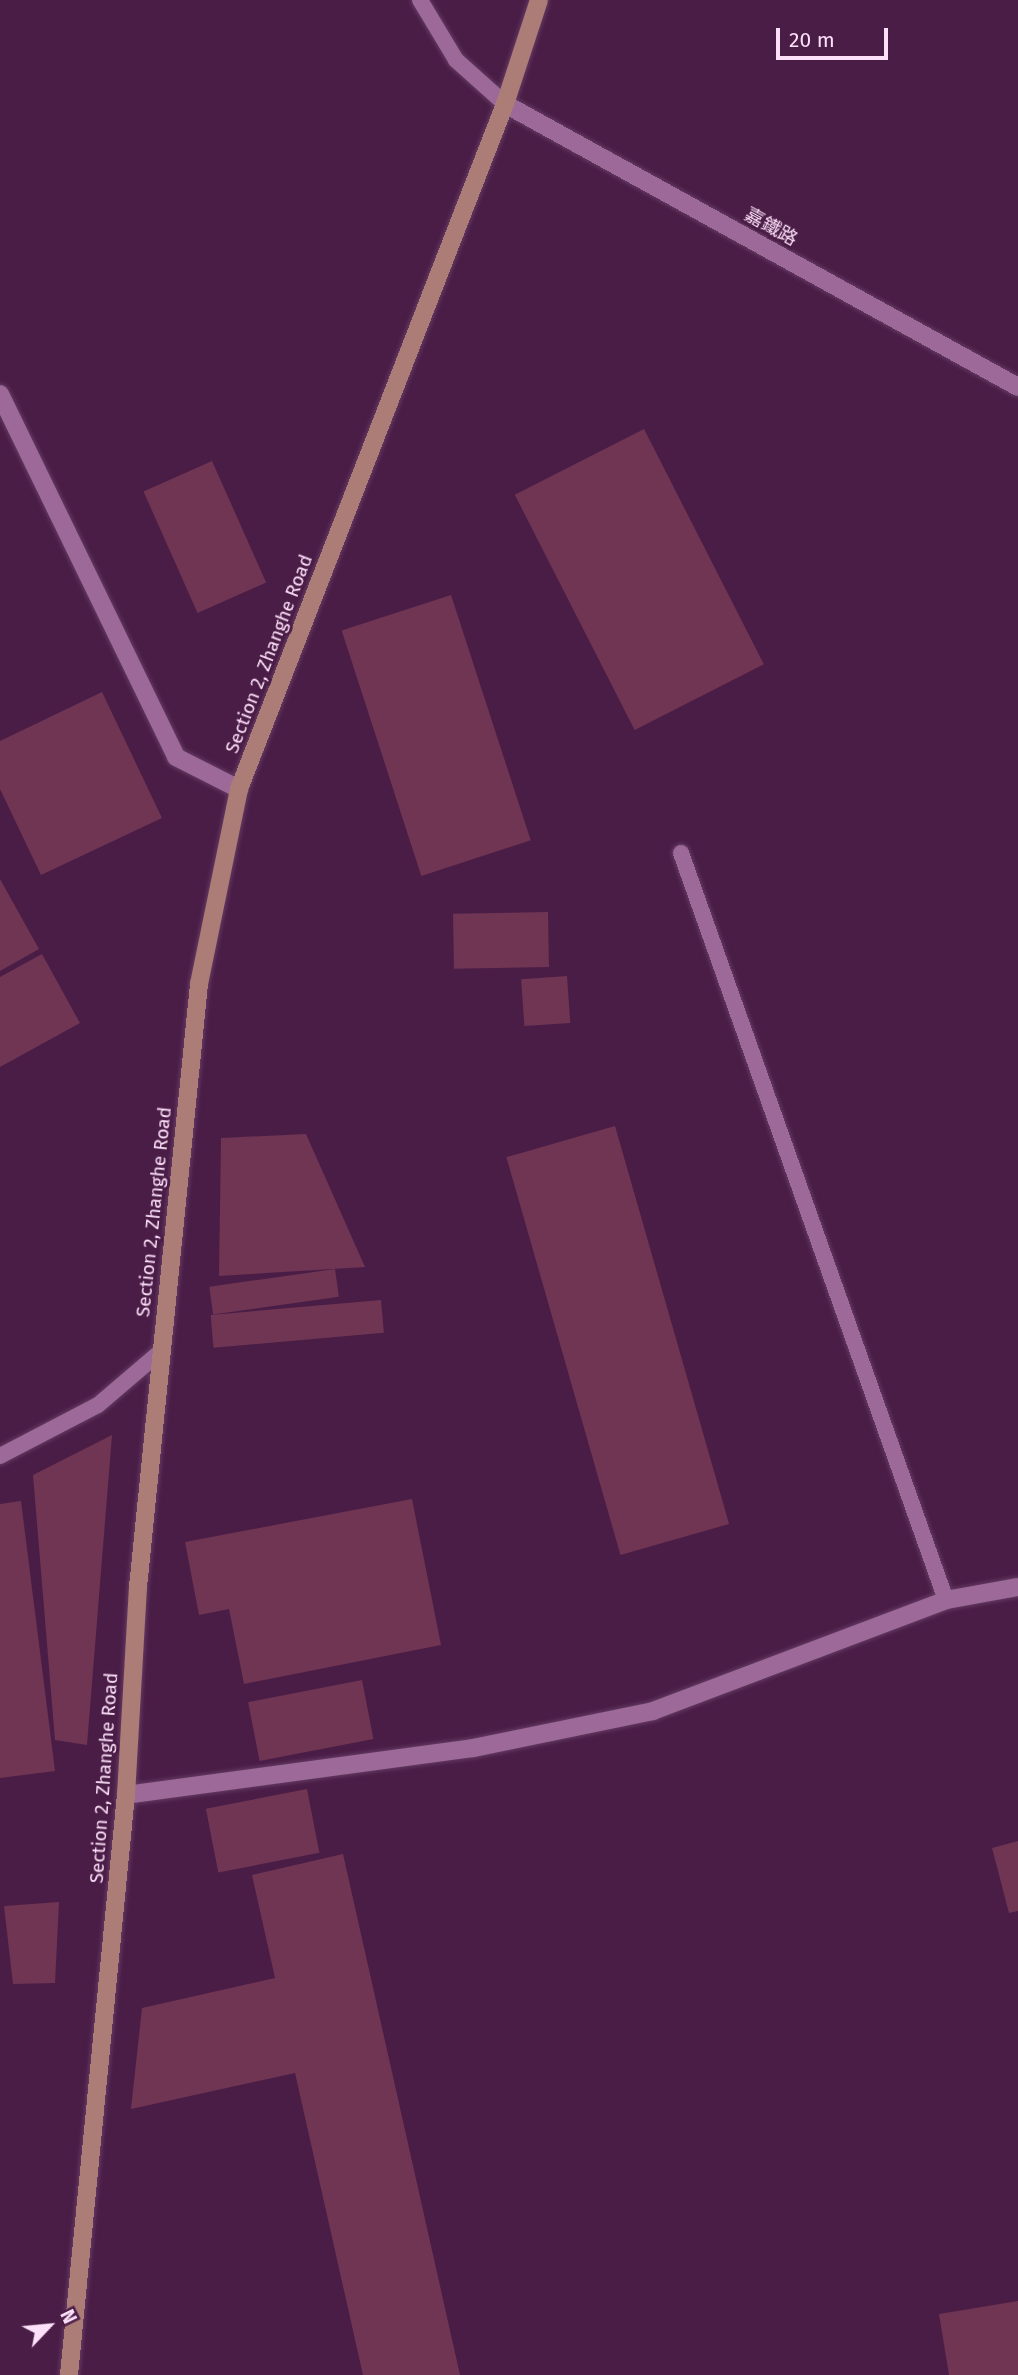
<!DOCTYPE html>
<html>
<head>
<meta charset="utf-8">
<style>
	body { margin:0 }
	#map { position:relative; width:1018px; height:2375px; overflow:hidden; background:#4a1d47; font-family:"Fira Sans","Noto Sans TC",sans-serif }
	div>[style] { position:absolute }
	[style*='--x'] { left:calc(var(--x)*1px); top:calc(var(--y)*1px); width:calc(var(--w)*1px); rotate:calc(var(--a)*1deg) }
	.building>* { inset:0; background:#6f3553; transform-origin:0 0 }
	.roads { filter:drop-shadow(0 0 2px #643b62) drop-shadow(0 0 2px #643b62) }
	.service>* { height:16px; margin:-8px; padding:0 8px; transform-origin:8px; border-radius:8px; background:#9c6998 }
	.minor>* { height:18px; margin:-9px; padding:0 9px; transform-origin:9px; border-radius:9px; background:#9c6998 }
	.tertiary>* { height:18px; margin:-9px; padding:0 9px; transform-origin:9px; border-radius:9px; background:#9c6998 }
	.secondary>* { height:18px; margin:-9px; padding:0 9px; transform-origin:9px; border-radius:9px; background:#ac7c77 }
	span { translate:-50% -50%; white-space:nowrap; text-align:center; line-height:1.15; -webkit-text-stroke:6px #4a1d47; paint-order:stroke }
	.street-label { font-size:19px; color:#fcdff8 }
	.north { position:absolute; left:14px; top:2291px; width:70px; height:70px; -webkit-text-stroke:5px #4a1d47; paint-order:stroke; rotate:64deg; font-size:19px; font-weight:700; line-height:28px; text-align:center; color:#fcdff8 }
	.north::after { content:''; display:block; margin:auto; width:24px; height:32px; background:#fcdff8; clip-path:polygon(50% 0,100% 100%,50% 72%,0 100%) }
	.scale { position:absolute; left:776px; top:28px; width:112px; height:32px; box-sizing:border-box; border:4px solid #fcdff8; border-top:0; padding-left:9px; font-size:21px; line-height:24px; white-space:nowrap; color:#fcdff8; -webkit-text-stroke:5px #4a1d47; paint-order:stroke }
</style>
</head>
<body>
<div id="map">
	<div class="building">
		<div style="left:644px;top:429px;width:264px;height:145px;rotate:63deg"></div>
		<div style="left:212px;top:461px;width:133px;height:75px;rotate:66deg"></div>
		<div style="left:451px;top:595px;width:258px;height:115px;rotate:72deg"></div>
		<div style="clip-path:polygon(102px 692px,162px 818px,41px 875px,0 789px,0 741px)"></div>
		<div style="clip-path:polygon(0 879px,39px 949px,0 971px)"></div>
		<div style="left:548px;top:912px;width:55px;height:95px;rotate:89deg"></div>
		<div style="clip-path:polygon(42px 954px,80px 1023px,0 1067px,0 977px)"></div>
		<div style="left:567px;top:976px;width:47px;height:46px;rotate:86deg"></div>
		<div style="left:615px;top:1126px;width:414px;height:113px;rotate:74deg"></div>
		<div style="clip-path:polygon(306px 1134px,365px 1267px,219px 1276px,221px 1138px)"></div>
		<div style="left:335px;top:1269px;width:28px;height:127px;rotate:82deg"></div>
		<div style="left:381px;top:1300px;width:33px;height:171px;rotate:85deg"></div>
		<div style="clip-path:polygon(112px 1435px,87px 1745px,55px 1740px,33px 1475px)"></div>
		<div style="clip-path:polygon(412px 1499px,441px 1645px,244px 1684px,229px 1609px,199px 1615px,185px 1542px)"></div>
		<div style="clip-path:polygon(21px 1501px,55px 1771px,0 1778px,0 1504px)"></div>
		<div style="left:362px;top:1680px;width:60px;height:116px;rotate:79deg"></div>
		<div style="left:307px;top:1789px;width:65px;height:103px;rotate:79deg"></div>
		<div style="clip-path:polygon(1018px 1841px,1018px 1911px,1009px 1913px,992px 1848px)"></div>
		<div style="clip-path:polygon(343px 1854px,460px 2375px,363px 2375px,295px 2073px,131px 2109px,142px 2008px,275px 1978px,252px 1875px)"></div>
		<div style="clip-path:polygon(59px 1902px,55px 1983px,13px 1984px,4px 1906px)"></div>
		<div style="clip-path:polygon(1018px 2301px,1018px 2375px,949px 2375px,939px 2314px)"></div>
	</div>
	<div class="roads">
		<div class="service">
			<div style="--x:420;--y:0;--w:70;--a:59"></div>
			<div style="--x:456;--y:60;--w:66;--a:41.9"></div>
			<div style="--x:681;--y:853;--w:793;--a:70.47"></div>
			<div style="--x:0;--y:1456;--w:110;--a:-27.5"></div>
			<div style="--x:98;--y:1405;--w:82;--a:-40.5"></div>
		</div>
		<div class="minor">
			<div style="--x:0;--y:394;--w:403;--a:64.1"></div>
			<div style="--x:176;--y:757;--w:71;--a:26.9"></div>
			<div style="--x:126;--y:1795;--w:350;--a:-7.7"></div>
			<div style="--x:473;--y:1748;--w:184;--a:-11.6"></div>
			<div style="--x:653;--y:1711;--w:313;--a:-20.7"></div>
			<div style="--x:946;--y:1600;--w:73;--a:-10.2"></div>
		</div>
		<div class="tertiary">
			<div style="--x:505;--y:104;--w:586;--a:28.88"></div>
		</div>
		<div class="secondary">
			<div style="--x:69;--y:2375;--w:583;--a:-84.39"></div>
			<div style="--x:126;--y:1795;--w:208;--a:-86.7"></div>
			<div style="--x:138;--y:1587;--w:606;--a:-84.22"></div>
			<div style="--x:199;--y:984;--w:199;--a:-78.4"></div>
			<div style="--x:239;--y:789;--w:735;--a:-68.78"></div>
			<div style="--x:505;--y:104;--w:109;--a:-71.9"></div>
		</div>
	</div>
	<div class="street-label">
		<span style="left:771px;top:227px;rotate:29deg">嘉鐵路</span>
		<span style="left:269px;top:654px;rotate:-69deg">Section 2, Zhanghe Road</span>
		<span style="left:154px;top:1212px;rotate:-84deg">Section 2, Zhanghe Road</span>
		<span style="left:104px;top:1778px;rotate:-86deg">Section 2, Zhanghe Road</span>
	</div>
	<div class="north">N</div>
	<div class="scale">20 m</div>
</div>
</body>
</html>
